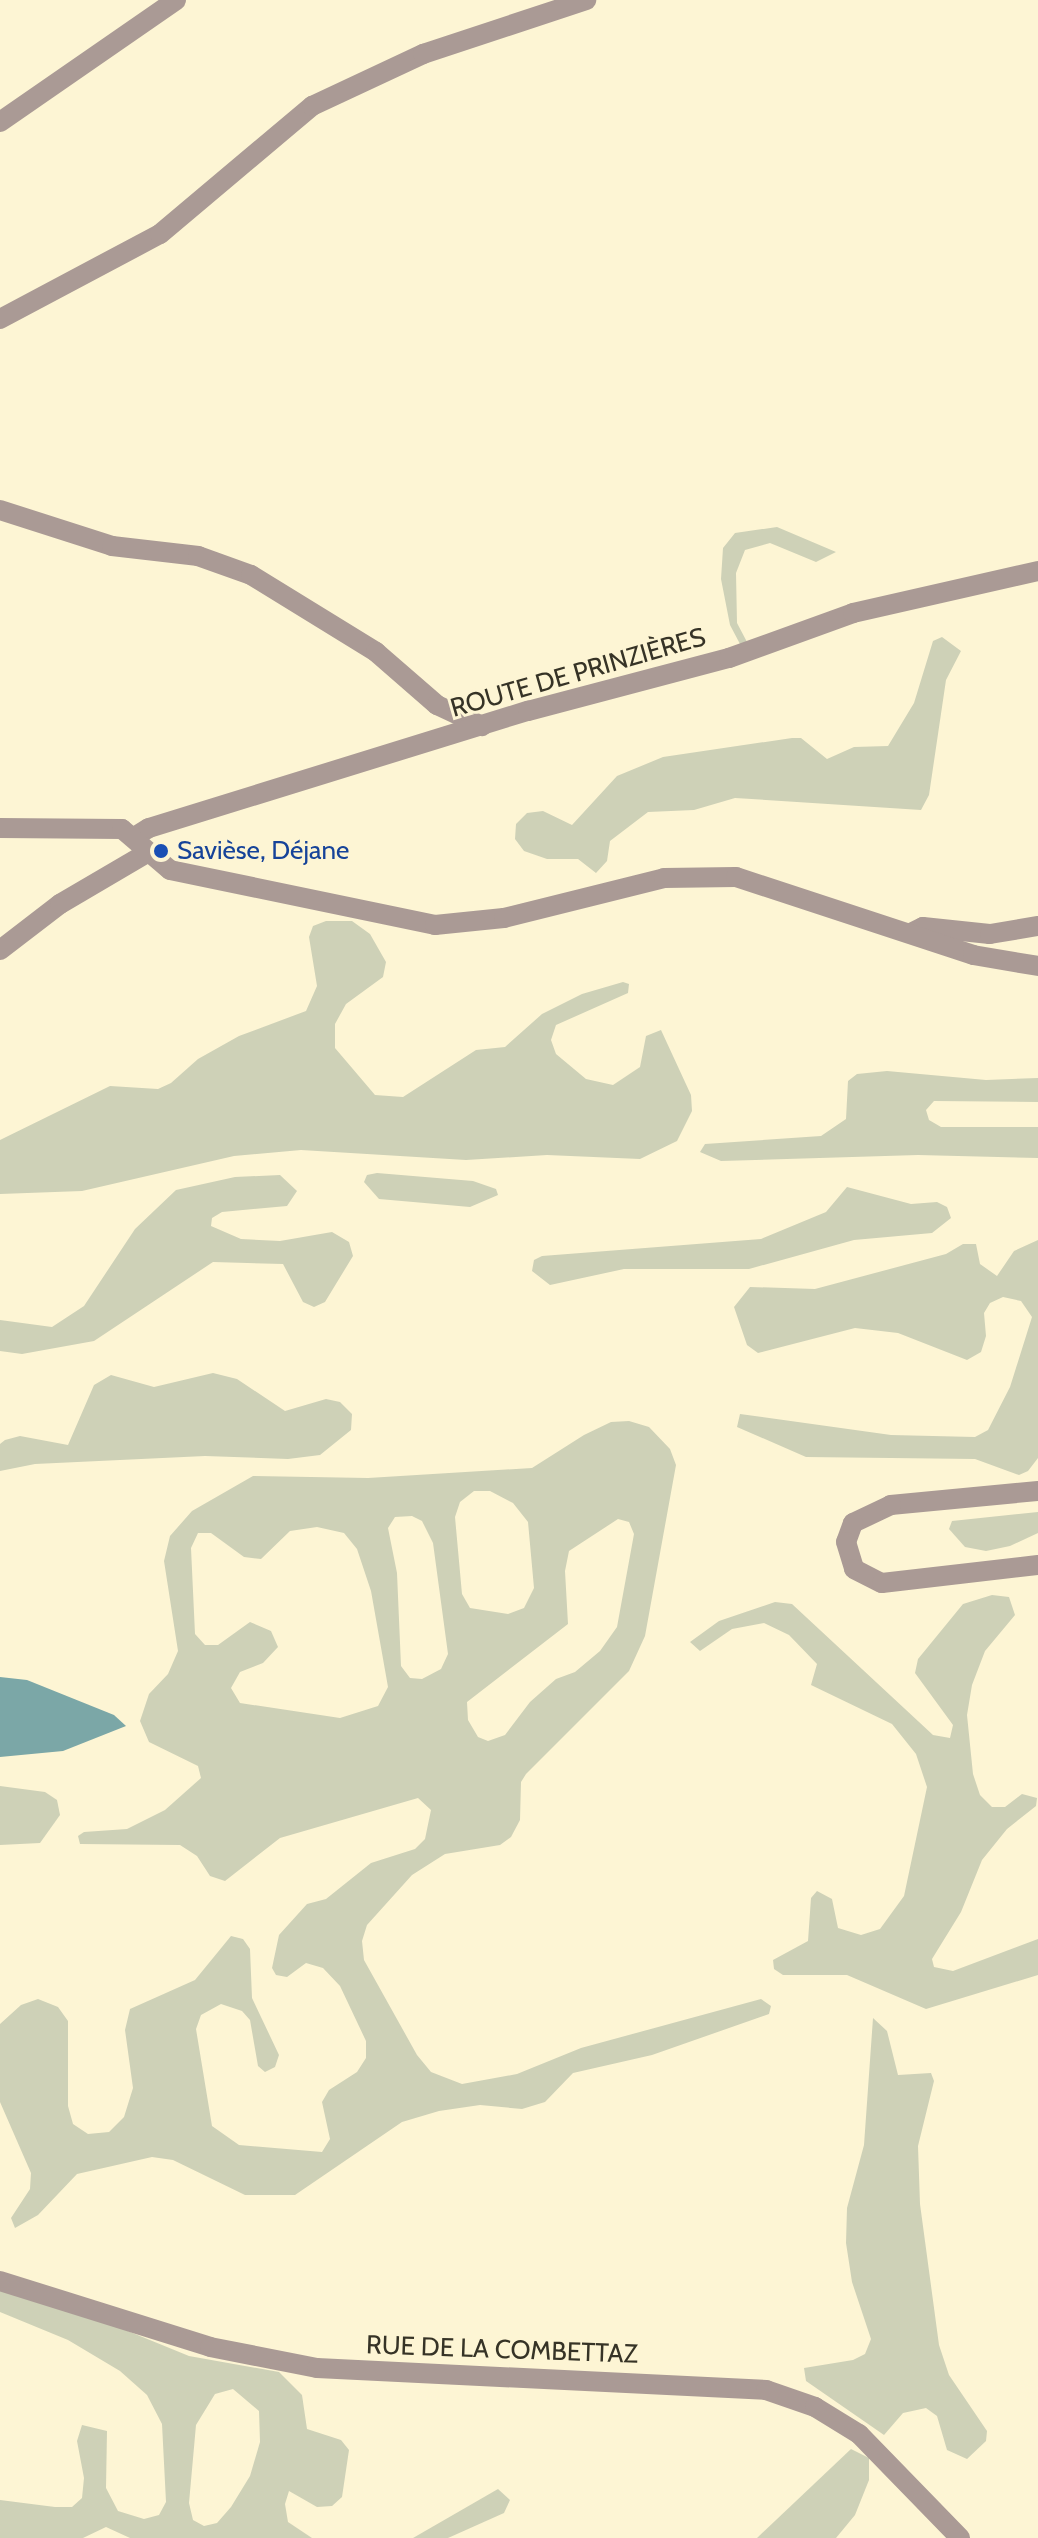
<!DOCTYPE html>
<html>
<head>
<meta charset="utf-8">
<style>
	body { margin:0 }
	#map { position:relative; width:1038px; height:2538px; overflow:hidden; background:#fdf5d4; font-family:Cabin,sans-serif }
	div>[style] { position:absolute }
	[style*='--x'] { left:calc(var(--x)*1px); top:calc(var(--y)*1px); width:calc(var(--w)*1px); rotate:calc(var(--a)*1deg) }
	.green>* { inset:0; background:#ced1b7 }
	.water>* { inset:0; background:#7ba7a7 }
	.minor>* { height:20px; margin:-10px; padding:0 10px; transform-origin:10px; border-radius:10px; background:#aa9a95 }
	.tertiary>* { height:20px; margin:-10px; padding:0 10px; transform-origin:10px; border-radius:10px; background:#aa9a95 }
	.dots>* { width:22px; height:22px; translate:-50% -50%; box-sizing:border-box; border:4px solid #fdf5d4; border-radius:50% }
	span { translate:-50% -50%; white-space:nowrap; text-align:center; line-height:1.15; -webkit-text-stroke:6px #fdf5d4; paint-order:stroke }
	.street-label { font-size:26px; color:#363326 }
	.transit-label { font-size:26px; color:#164399 }
	.left { translate:0 -50%; text-align:left }
</style>
</head>
<body>
<div id="map">
	<div class="green">
		<div style="clip-path:polygon(777px 527px,836px 552px,816px 562px,770px 543px,745px 550px,736px 573px,737px 623px,747px 642px,740px 644px,730px 625px,721px 579px,723px 548px,735px 533px)"></div>
		<div style="clip-path:polygon(942px 637px,961px 651px,946px 680px,929px 795px,921px 810px,735px 798px,694px 810px,648px 812px,610px 841px,607px 861px,596px 873px,578px 859px,547px 859px,524px 851px,515px 839px,516px 824px,527px 813px,543px 811px,572px 825px,617px 776px,663px 757px,792px 738px,801px 738px,827px 759px,854px 747px,888px 746px,914px 703px,933px 641px)"></div>
		<div style="clip-path:polygon(326px 921px,352px 921px,370px 934px,386px 962px,383px 977px,346px 1004px,335px 1024px,335px 1048px,375px 1095px,403px 1097px,476px 1050px,505px 1047px,542px 1014px,582px 994px,623px 982px,629px 984px,628px 993px,556px 1025px,551px 1040px,556px 1054px,586px 1079px,613px 1085px,640px 1067px,646px 1036px,661px 1030px,691px 1095px,692px 1111px,677px 1141px,640px 1159px,547px 1155px,466px 1160px,301px 1150px,234px 1156px,82px 1191px,0 1194px,0 1140px,110px 1086px,158px 1089px,171px 1083px,198px 1059px,239px 1036px,306px 1011px,317px 986px,309px 937px,313px 926px)"></div>
		<div style="clip-path:polygon(887px 1071px,986px 1080px,1038px 1078px,1038px 1102px,934px 1101px,926px 1110px,929px 1120px,941px 1127px,1038px 1127px,1038px 1158px,918px 1155px,721px 1161px,700px 1152px,705px 1144px,821px 1136px,846px 1119px,848px 1081px,857px 1074px)"></div>
		<div style="clip-path:polygon(377px 1173px,473px 1181px,496px 1189px,498px 1195px,470px 1207px,379px 1199px,364px 1182px,367px 1175px)"></div>
		<div style="clip-path:polygon(280px 1175px,297px 1191px,287px 1206px,222px 1212px,212px 1218px,211px 1226px,241px 1239px,280px 1241px,332px 1232px,349px 1242px,353px 1256px,325px 1302px,314px 1307px,303px 1302px,283px 1264px,213px 1262px,94px 1341px,22px 1354px,0 1351px,0 1320px,52px 1327px,84px 1306px,135px 1229px,176px 1190px,235px 1177px)"></div>
		<div style="clip-path:polygon(847px 1187px,911px 1204px,937px 1202px,947px 1207px,951px 1218px,932px 1233px,854px 1240px,749px 1269px,624px 1269px,550px 1285px,532px 1271px,534px 1260px,542px 1256px,761px 1239px,826px 1212px)"></div>
		<div style="clip-path:polygon(1038px 1240px,1038px 1458px,1028px 1471px,1019px 1475px,975px 1459px,806px 1457px,737px 1427px,740px 1414px,891px 1435px,975px 1437px,988px 1430px,1010px 1387px,1032px 1317px,1021px 1301px,1003px 1297px,990px 1303px,984px 1313px,986px 1336px,981px 1352px,967px 1360px,898px 1333px,855px 1328px,758px 1353px,747px 1345px,734px 1307px,750px 1287px,815px 1289px,946px 1254px,963px 1244px,976px 1244px,980px 1264px,997px 1276px,1014px 1251px)"></div>
		<div style="clip-path:polygon(213px 1373px,237px 1379px,285px 1411px,326px 1399px,340px 1402px,352px 1414px,351px 1430px,320px 1455px,288px 1459px,205px 1456px,35px 1464px,0 1471px,0 1444px,5px 1440px,20px 1436px,68px 1445px,94px 1385px,111px 1375px,154px 1387px)"></div>
		<div style="clip-path:polygon(evenodd,629px 1421px,649px 1427px,670px 1449px,676px 1465px,645px 1636px,629px 1671px,526px 1774px,521px 1782px,520px 1820px,511px 1837px,500px 1845px,445px 1854px,412px 1875px,367px 1925px,362px 1941px,364px 1960px,417px 2055px,431px 2072px,462px 2084px,517px 2074px,581px 2048px,761px 1999px,771px 2006px,769px 2014px,652px 2055px,573px 2073px,545px 2102px,522px 2109px,480px 2105px,439px 2111px,402px 2122px,295px 2195px,245px 2195px,173px 2160px,152px 2157px,77px 2174px,38px 2215px,15px 2228px,11px 2218px,30px 2189px,31px 2173px,0 2102px,0 2024px,21px 2005px,38px 1999px,58px 2007px,68px 2021px,68px 2106px,73px 2124px,88px 2134px,109px 2132px,124px 2117px,133px 2088px,125px 2030px,130px 2009px,195px 1980px,231px 1936px,243px 1939px,250px 1949px,252px 1998px,279px 2055px,275px 2067px,265px 2072px,258px 2066px,250px 2020px,242px 2011px,221px 2004px,201px 2015px,196px 2029px,212px 2126px,239px 2145px,322px 2152px,330px 2139px,322px 2102px,329px 2090px,357px 2072px,366px 2058px,366px 2041px,340px 1986px,323px 1968px,306px 1963px,287px 1977px,276px 1975px,272px 1968px,279px 1935px,307px 1904px,326px 1899px,371px 1863px,415px 1849px,425px 1839px,431px 1810px,418px 1798px,280px 1838px,225px 1881px,210px 1876px,197px 1856px,180px 1845px,80px 1844px,78px 1836px,84px 1832px,127px 1829px,165px 1810px,201px 1778px,198px 1766px,149px 1742px,140px 1721px,149px 1694px,168px 1674px,178px 1651px,164px 1561px,170px 1536px,192px 1511px,253px 1476px,368px 1478px,532px 1468px,584px 1435px,611px 1422px,629px 1421px,474px 1491px,490px 1491px,513px 1503px,528px 1522px,534px 1588px,524px 1608px,508px 1614px,470px 1608px,462px 1594px,455px 1517px,460px 1502px,474px 1491px,629px 1421px,412px 1516px,422px 1521px,433px 1543px,448px 1654px,441px 1669px,422px 1679px,410px 1678px,401px 1666px,397px 1573px,388px 1528px,395px 1517px,412px 1516px,629px 1421px,618px 1519px,629px 1522px,634px 1534px,617px 1627px,600px 1651px,575px 1672px,556px 1679px,530px 1702px,505px 1735px,488px 1741px,478px 1737px,468px 1720px,467px 1702px,568px 1624px,565px 1571px,569px 1551px,618px 1519px,629px 1421px,317px 1527px,344px 1533px,357px 1549px,371px 1591px,388px 1687px,378px 1706px,340px 1718px,240px 1703px,231px 1688px,240px 1672px,263px 1663px,278px 1647px,271px 1631px,250px 1622px,218px 1645px,205px 1645px,195px 1634px,191px 1548px,198px 1533px,211px 1533px,244px 1557px,261px 1559px,290px 1531px,317px 1527px)"></div>
		<div style="clip-path:polygon(1038px 1512px,1038px 1533px,1010px 1546px,986px 1551px,965px 1547px,949px 1529px,952px 1521px)"></div>
		<div style="clip-path:polygon(992px 1595px,1009px 1597px,1015px 1615px,985px 1651px,972px 1685px,967px 1715px,973px 1774px,980px 1795px,992px 1807px,1005px 1807px,1022px 1794px,1037px 1798px,1036px 1806px,1007px 1829px,982px 1860px,961px 1912px,932px 1959px,934px 1967px,953px 1971px,1038px 1939px,1038px 1975px,926px 2009px,847px 1975px,783px 1975px,774px 1969px,773px 1960px,808px 1941px,811px 1898px,817px 1891px,832px 1899px,838px 1928px,861px 1935px,880px 1929px,904px 1896px,927px 1787px,916px 1754px,892px 1724px,811px 1685px,817px 1664px,789px 1635px,764px 1623px,732px 1629px,700px 1651px,690px 1642px,719px 1621px,775px 1602px,792px 1604px,933px 1735px,950px 1738px,953px 1725px,915px 1673px,918px 1659px,963px 1604px)"></div>
		<div style="clip-path:polygon(0 1786px,45px 1792px,57px 1800px,60px 1815px,40px 1843px,0 1845px)"></div>
		<div style="clip-path:polygon(873px 2018px,887px 2031px,898px 2075px,931px 2073px,934px 2081px,918px 2146px,920px 2204px,939px 2345px,949px 2375px,987px 2431px,986px 2441px,967px 2459px,947px 2450px,937px 2416px,926px 2408px,903px 2413px,884px 2435px,806px 2381px,804px 2368px,853px 2360px,865px 2354px,871px 2339px,852px 2282px,846px 2243px,847px 2208px,864px 2145px)"></div>
		<div style="clip-path:polygon(evenodd,0 2287px,69px 2307px,189px 2356px,279px 2372px,302px 2395px,307px 2429px,341px 2440px,349px 2450px,342px 2497px,332px 2506px,317px 2507px,289px 2491px,285px 2504px,288px 2522px,312px 2538px,130px 2538px,106px 2527px,83px 2538px,0 2538px,0 2500px,55px 2507px,72px 2507px,82px 2498px,84px 2478px,77px 2441px,82px 2425px,107px 2431px,106px 2488px,118px 2511px,144px 2519px,159px 2515px,166px 2502px,162px 2424px,147px 2395px,120px 2371px,68px 2340px,0 2312px,0 2287px,233px 2389px,259px 2411px,260px 2442px,250px 2476px,231px 2507px,217px 2523px,204px 2526px,193px 2520px,189px 2503px,196px 2425px,215px 2394px,233px 2389px)"></div>
		<div style="clip-path:polygon(851px 2449px,869px 2458px,869px 2480px,855px 2515px,836px 2538px,757px 2538px)"></div>
		<div style="clip-path:polygon(498px 2489px,510px 2500px,504px 2513px,448px 2538px,413px 2538px)"></div>
	</div>
	<div class="water">
		<div style="clip-path:polygon(0 1677px,27px 1680px,114px 1715px,126px 1726px,63px 1751px,0 1757px)"></div>
	</div>
	<div class="minor">
		<div style="--x:0;--y:122;--w:214;--a:-34.7"></div>
		<div style="--x:0;--y:510;--w:118;--a:17.8"></div>
		<div style="--x:112;--y:546;--w:87;--a:6.6"></div>
		<div style="--x:198;--y:556;--w:56;--a:19.7"></div>
		<div style="--x:251;--y:575;--w:147;--a:31.6"></div>
		<div style="--x:376;--y:652;--w:81;--a:41"></div>
		<div style="--x:437;--y:705;--w:50;--a:25"></div>
		<div style="--x:136;--y:836;--w:15;--a:-32"></div>
		<div style="--x:149;--y:828;--w:397;--a:-17.2"></div>
		<div style="--x:528;--y:711;--w:208;--a:-14.8"></div>
		<div style="--x:729;--y:658;--w:132;--a:-19.9"></div>
		<div style="--x:853;--y:613;--w:190;--a:-12.8"></div>
		<div style="--x:911;--y:933;--w:13;--a:-27"></div>
		<div style="--x:923;--y:927;--w:67;--a:6"></div>
		<div style="--x:990;--y:934;--w:49;--a:-9.5"></div>
		<div style="--x:0;--y:950;--w:76;--a:-37.5"></div>
		<div style="--x:60;--y:904;--w:101;--a:-30.4"></div>
	</div>
	<div class="tertiary">
		<div style="--x:0;--y:319;--w:181;--a:-28"></div>
		<div style="--x:160;--y:234;--w:199;--a:-40.1"></div>
		<div style="--x:312;--y:106;--w:123;--a:-25.1"></div>
		<div style="--x:423;--y:54;--w:172;--a:-18.3"></div>
		<div style="--x:0;--y:828;--w:122;--a:0.5"></div>
		<div style="--x:122;--y:829;--w:63;--a:40.5"></div>
		<div style="--x:170;--y:870;--w:271;--a:11.7"></div>
		<div style="--x:435;--y:925;--w:69;--a:-5.8"></div>
		<div style="--x:504;--y:918;--w:165;--a:-14"></div>
		<div style="--x:664;--y:878;--w:72;--a:-0.8"></div>
		<div style="--x:736;--y:877;--w:250;--a:18.2"></div>
		<div style="--x:973;--y:955;--w:66;--a:9.6"></div>
		<div style="--x:1038;--y:1491;--w:148;--a:174.6"></div>
		<div style="--x:891;--y:1505;--w:42;--a:154.7"></div>
		<div style="--x:853;--y:1523;--w:20;--a:110"></div>
		<div style="--x:846;--y:1542;--w:28;--a:73"></div>
		<div style="--x:854;--y:1569;--w:31;--a:27"></div>
		<div style="--x:882;--y:1583;--w:157;--a:-6.6"></div>
		<div style="--x:0;--y:2281;--w:220;--a:17.4"></div>
		<div style="--x:210;--y:2347;--w:109;--a:11.1"></div>
		<div style="--x:317;--y:2368;--w:450;--a:2.8"></div>
		<div style="--x:766;--y:2390;--w:52;--a:19.1"></div>
		<div style="--x:815;--y:2407;--w:52;--a:31.5"></div>
		<div style="--x:859;--y:2434;--w:145;--a:45.8"></div>
	</div>
	<div class="dots">
		<div style="left:161px;top:851px;background:#1a4fb4"></div>
	</div>
	<div class="street-label">
		<span style="left:578px;top:673px;rotate:-16deg">ROUTE DE PRINZIÈRES</span>
		<span style="left:502px;top:2350px;rotate:2deg">RUE DE LA COMBETTAZ</span>
	</div>
	<div class="transit-label">
		<span class="left" style="left:177px;top:851px">Savièse, Déjane</span>
	</div>
</div>
</body>
</html>
